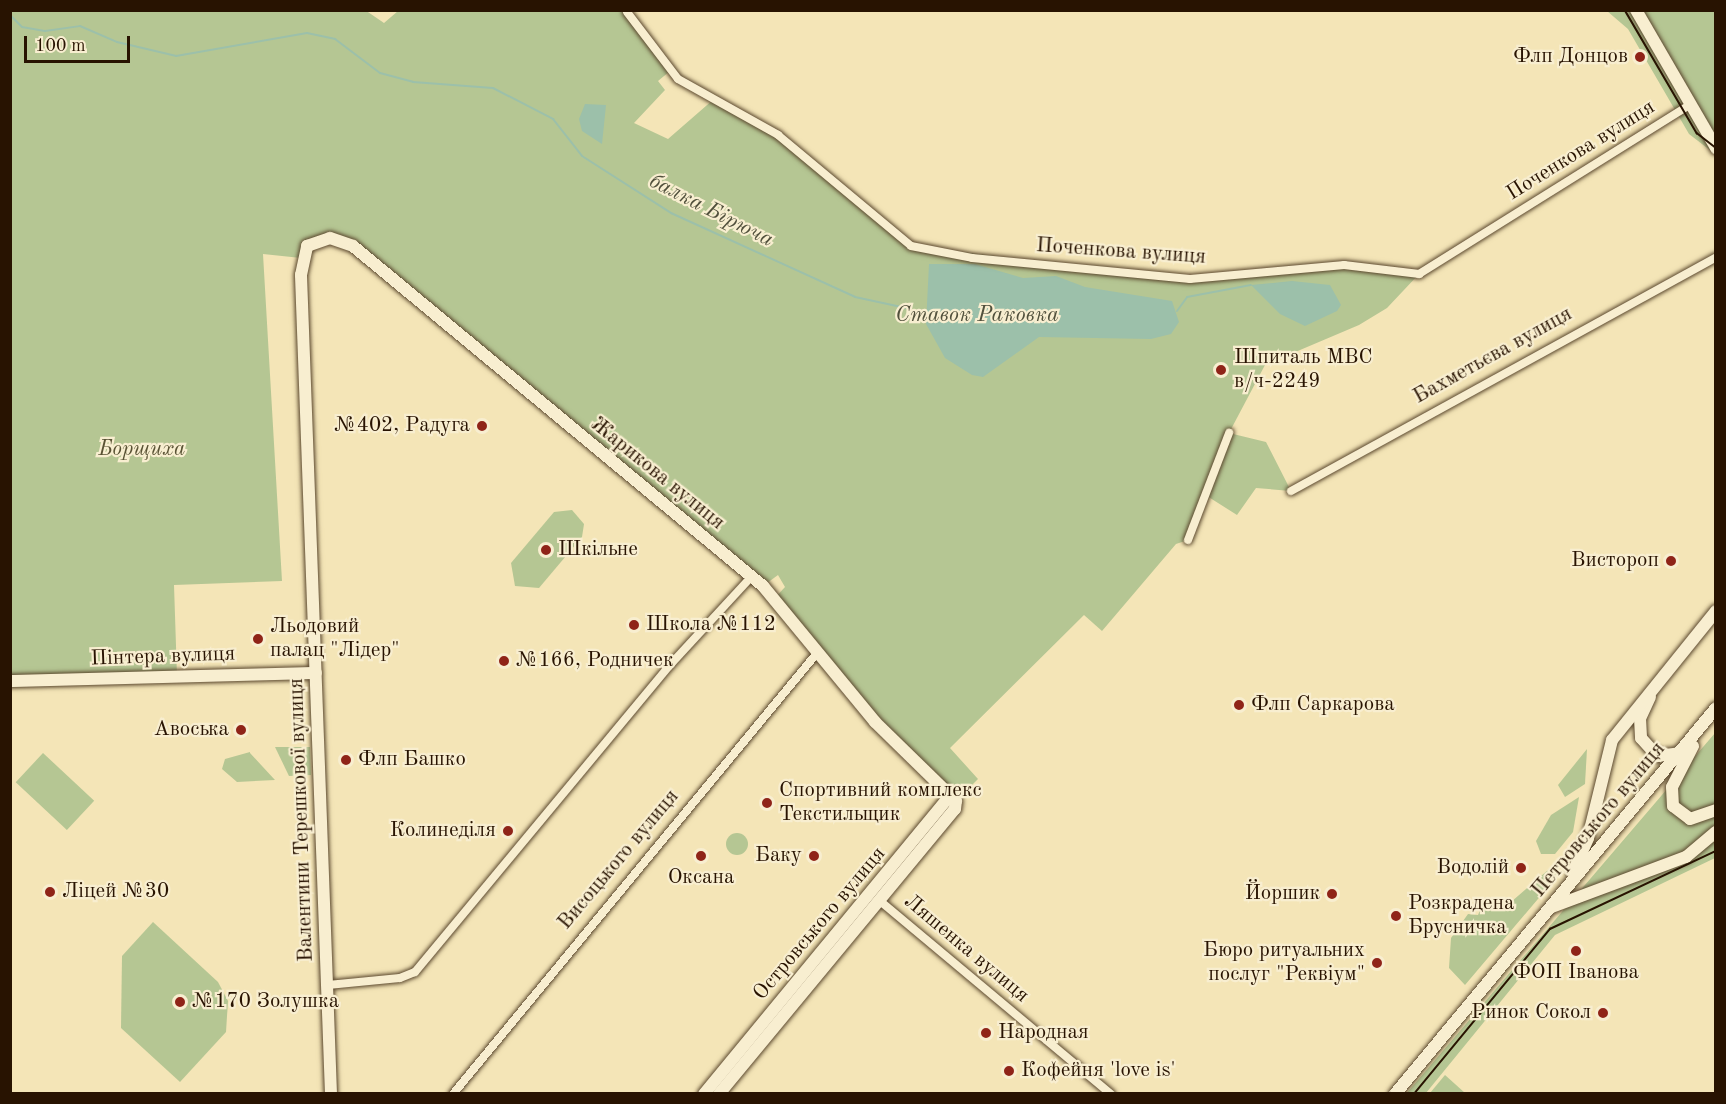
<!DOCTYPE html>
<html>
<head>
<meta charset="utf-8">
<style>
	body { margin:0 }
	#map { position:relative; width:1726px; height:1104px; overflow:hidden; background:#f4e5b7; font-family:"Old Standard TT",serif }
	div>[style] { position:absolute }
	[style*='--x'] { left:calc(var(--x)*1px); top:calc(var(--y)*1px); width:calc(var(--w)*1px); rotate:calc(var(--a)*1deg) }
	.green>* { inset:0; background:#b5c693; transform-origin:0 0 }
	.round { border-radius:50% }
	.water>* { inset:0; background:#9cc0aa }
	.stream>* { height:2px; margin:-1px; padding:0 1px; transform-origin:1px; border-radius:1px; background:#9cc0aa }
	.roads { filter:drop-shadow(0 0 2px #5b482e) drop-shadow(0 0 2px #5b482e) }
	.street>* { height:8px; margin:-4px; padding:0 4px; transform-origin:4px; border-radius:4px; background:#f8eed0 }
	.secondary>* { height:12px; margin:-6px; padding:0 6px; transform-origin:6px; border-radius:6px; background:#f8eed0 }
	.tram>* { height:1.5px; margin:-0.75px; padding:0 0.75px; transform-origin:0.75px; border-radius:0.75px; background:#281301 }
	.dots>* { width:16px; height:16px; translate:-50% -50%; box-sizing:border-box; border:3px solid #f8eed0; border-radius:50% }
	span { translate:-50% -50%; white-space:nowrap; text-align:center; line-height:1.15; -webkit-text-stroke:4.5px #f8eed0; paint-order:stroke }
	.poi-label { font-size:21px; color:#281301 }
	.right { translate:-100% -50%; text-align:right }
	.left { translate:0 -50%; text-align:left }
	.street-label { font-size:21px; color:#281301 }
	.park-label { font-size:21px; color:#595234; font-style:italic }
	.water-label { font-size:22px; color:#51503c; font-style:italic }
	.frame { position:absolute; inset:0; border:12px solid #281301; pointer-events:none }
	.scale { position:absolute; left:24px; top:36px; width:106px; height:27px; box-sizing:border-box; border:3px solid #281301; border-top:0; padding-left:8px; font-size:18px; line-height:21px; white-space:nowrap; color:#281301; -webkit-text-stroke:4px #f8eed0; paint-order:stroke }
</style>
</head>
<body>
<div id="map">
	<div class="green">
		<div style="clip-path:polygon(365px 10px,384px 23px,398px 11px,627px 11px,670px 71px,658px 81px,665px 90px,634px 123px,668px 139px,714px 99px,778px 135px,911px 246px,1190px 279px,1344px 265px,1419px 274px,1387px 308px,1359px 325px,1265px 365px,1229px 433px,1266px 442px,1291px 491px,1256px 488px,1237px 515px,1207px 496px,1188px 540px,1176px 544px,1102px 631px,1084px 615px,950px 748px,978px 779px,956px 801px,772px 601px,785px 587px,778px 575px,763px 586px,353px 247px,330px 238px,301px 258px,263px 254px,282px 581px,174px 585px,177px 676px,11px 681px,10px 11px)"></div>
		<div style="clip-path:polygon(1607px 11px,1715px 11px,1715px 154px,1689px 134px,1628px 29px)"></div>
		<div style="clip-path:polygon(572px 510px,584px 524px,582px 537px,539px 588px,515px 586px,511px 563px,554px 512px)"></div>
		<div style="clip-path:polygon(1715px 733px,1715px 858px,1555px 935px,1426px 1093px,1406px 1094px)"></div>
		<div style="clip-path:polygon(275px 747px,310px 747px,311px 775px,289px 776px)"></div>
		<div style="clip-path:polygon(1587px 749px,1585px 784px,1565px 797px,1558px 785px)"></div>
		<div style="clip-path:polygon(250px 752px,250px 753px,275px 780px,237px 782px,222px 769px,225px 759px)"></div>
		<div style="left:43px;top:753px;width:70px;height:40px;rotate:43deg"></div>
		<div style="clip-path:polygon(1579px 797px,1573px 832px,1555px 854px,1541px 854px,1536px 841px,1551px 815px)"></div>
		<div class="round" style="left:726px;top:833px;width:22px;height:22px"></div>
		<div style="clip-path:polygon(1563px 857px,1554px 880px,1465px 985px,1449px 968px,1451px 938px,1468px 914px,1478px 915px,1486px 897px,1511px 902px)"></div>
		<div style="clip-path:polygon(153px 922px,218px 982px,228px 1001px,226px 1032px,180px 1082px,121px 1028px,122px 956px)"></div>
		<div style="clip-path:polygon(1445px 1075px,1465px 1093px,1430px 1093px)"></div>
	</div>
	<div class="water">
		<div style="clip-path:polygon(585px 104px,606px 105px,602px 144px,582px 131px,579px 119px)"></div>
		<div style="clip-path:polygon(929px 264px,975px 264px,1023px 278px,1056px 276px,1085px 287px,1172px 301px,1179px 322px,1171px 334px,1151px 339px,1039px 337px,983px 377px,972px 375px,945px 358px,926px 324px)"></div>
		<div style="clip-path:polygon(1292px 281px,1330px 285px,1341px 305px,1337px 311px,1305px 326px,1280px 314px,1251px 285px)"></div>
	</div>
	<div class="stream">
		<div style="--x:10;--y:15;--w:17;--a:45"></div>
		<div style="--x:22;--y:27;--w:23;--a:10"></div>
		<div style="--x:45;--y:31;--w:35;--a:-8"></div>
		<div style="--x:80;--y:26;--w:40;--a:23.4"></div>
		<div style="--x:117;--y:42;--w:61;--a:13.3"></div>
		<div style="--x:176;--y:56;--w:133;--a:-10"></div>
		<div style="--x:307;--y:33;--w:29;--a:12"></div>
		<div style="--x:335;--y:39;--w:56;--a:37.1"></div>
		<div style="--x:380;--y:73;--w:34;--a:15"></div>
		<div style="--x:413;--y:82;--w:80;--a:4.3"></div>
		<div style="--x:493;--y:88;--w:68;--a:27.3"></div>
		<div style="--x:553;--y:119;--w:47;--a:51.9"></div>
		<div style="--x:582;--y:156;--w:106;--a:32.6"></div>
		<div style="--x:671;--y:213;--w:202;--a:24.5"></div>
		<div style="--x:855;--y:297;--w:57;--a:12.1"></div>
		<div style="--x:1177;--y:311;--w:17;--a:-54"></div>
		<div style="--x:1187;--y:297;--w:65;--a:-10.6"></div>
	</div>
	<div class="roads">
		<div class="street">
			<div style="--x:627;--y:12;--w:84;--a:52.7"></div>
			<div style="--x:678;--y:79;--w:115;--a:29.2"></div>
			<div style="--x:778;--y:135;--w:173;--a:39.8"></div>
			<div style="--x:911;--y:246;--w:62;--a:11.1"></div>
			<div style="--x:972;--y:258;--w:219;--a:5.5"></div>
			<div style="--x:1190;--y:279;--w:155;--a:-5.2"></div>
			<div style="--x:1344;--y:265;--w:76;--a:6.8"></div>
			<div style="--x:1419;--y:274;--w:319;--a:-32"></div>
			<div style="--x:1291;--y:491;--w:485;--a:-28.8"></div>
			<div style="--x:1188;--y:540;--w:115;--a:-69"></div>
			<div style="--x:880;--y:901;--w:301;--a:39.9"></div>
			<div style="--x:328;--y:985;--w:72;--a:-5.6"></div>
			<div style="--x:400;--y:978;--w:16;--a:-22"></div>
			<div style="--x:415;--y:972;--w:398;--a:-50.3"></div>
			<div style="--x:669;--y:666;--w:122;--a:-47.3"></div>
			<div style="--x:453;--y:1094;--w:572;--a:-50.46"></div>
		</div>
		<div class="secondary">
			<div style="--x:1636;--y:10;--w:160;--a:59.9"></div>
			<div style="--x:10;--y:681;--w:306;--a:-1.5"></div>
			<div style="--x:1650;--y:697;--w:23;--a:115"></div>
			<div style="--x:1640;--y:718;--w:20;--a:87"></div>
			<div style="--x:1641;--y:738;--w:24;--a:48"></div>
			<div style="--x:1657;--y:756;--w:23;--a:-7"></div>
			<div style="--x:1693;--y:746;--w:46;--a:117.1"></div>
			<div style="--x:1672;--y:787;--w:19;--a:87"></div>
			<div style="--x:1673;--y:806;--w:21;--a:37"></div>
			<div style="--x:1690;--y:819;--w:28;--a:-19"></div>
			<div style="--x:1573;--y:872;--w:37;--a:-66"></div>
			<div style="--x:1588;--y:838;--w:101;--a:-76.2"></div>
			<div style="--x:1612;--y:740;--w:166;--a:-51.1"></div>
			<div style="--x:1552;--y:907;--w:143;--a:-20.5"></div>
			<div style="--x:1686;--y:857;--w:39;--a:-40"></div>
			<div style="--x:331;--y:1094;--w:820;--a:-92.1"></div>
			<div style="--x:301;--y:275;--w:30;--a:-78"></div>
			<div style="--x:307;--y:246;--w:24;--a:-19"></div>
			<div style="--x:330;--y:238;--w:24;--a:19"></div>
			<div style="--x:353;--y:246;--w:533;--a:39.67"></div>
			<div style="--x:763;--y:586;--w:176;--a:50.5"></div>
			<div style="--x:875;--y:722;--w:113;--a:44.3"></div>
			<div style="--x:704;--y:1094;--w:382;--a:-50.5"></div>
			<div style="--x:947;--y:799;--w:9;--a:13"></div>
			<div style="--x:719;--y:1094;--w:370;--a:-50.4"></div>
			<div style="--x:955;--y:809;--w:8;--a:-83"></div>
			<div style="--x:1395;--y:1094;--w:502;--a:-50.25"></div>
		</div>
	</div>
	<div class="tram">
		<div style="--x:1625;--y:10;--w:143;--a:59.7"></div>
		<div style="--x:1697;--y:133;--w:24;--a:38"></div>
		<div style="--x:1414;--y:1094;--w:214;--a:-50.5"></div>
		<div style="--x:1550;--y:929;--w:183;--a:-25.2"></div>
	</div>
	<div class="dots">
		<div style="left:1640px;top:57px;background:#8f2418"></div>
		<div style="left:1221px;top:370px;background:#8f2418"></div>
		<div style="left:482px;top:426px;background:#8f2418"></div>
		<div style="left:546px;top:550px;background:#8f2418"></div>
		<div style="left:1671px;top:561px;background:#8f2418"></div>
		<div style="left:634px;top:625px;background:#8f2418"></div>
		<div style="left:258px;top:639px;background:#8f2418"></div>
		<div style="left:504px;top:661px;background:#8f2418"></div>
		<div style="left:1239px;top:705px;background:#8f2418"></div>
		<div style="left:241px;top:730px;background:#8f2418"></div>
		<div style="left:346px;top:760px;background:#8f2418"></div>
		<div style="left:767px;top:803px;background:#8f2418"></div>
		<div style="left:508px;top:831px;background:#8f2418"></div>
		<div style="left:701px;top:856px;background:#8f2418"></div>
		<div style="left:814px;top:856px;background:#8f2418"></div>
		<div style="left:1521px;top:868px;background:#8f2418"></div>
		<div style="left:50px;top:892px;background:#8f2418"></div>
		<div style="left:1332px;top:894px;background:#8f2418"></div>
		<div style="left:1396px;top:916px;background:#8f2418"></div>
		<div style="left:1576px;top:951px;background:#8f2418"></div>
		<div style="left:1377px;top:963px;background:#8f2418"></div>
		<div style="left:180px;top:1002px;background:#8f2418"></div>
		<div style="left:1603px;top:1013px;background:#8f2418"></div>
		<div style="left:986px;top:1033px;background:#8f2418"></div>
		<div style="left:1009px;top:1071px;background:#8f2418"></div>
	</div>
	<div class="poi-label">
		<span class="right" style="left:1628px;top:57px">Флп Донцов</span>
		<span class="left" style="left:1234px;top:370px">Шпиталь МВС<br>в/ч-2249</span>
		<span class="right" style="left:470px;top:426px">№402, Радуга</span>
		<span class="left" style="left:558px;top:550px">Шкільне</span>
		<span class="right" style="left:1659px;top:561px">Вистороп</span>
		<span class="left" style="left:646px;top:625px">Школа №112</span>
		<span class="left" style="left:270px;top:639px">Льодовий<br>палац "Лідер"</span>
		<span class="left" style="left:516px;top:661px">№166, Родничек</span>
		<span class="left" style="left:1251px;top:705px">Флп Саркарова</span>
		<span class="right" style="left:229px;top:730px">Авоська</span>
		<span class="left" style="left:358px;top:760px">Флп Башко</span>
		<span class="left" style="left:779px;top:803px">Спортивний комплекс<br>Текстильщик</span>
		<span class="right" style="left:496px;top:831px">Колинеділя</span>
		<span class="right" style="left:802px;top:856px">Баку</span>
		<span class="right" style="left:1509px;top:868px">Водолій</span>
		<span style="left:701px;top:878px">Оксана</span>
		<span class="left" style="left:62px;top:892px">Ліцей №30</span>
		<span class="right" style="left:1320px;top:894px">Йоршик</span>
		<span class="left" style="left:1408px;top:916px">Розкрадена<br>Брусничка</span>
		<span class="right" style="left:1365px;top:963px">Бюро ритуальних<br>послуг "Реквіум"</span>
		<span style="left:1576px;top:973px">ФОП Іванова</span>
		<span class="left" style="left:192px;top:1002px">№170 Золушка</span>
		<span class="right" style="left:1591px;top:1013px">Ринок Сокол</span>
		<span class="left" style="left:998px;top:1033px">Народная</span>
		<span class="left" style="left:1021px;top:1071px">Кофейня 'love is'</span>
	</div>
	<div class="street-label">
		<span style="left:1581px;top:151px;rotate:-32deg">Поченкова вулиця</span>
		<span style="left:1121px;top:252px;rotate:4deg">Поченкова вулиця</span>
		<span style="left:1493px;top:356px;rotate:-29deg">Бахметьєва вулиця</span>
		<span style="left:657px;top:474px;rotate:39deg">Жарикова вулиця</span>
		<span style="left:163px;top:657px;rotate:-2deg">Пінтера вулиця</span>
		<span style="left:302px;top:820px;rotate:-92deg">Валентини Терешкової вулиця</span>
		<span style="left:1599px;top:820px;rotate:-50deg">Петровського вулиця</span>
		<span style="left:619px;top:860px;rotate:-50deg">Висоцького вулиця</span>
		<span style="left:820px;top:924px;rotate:-50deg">Островського вулиця</span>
		<span style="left:966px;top:949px;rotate:40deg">Ляшенка вулиця</span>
	</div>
	<div class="park-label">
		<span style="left:142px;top:450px">Борщиха</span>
	</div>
	<div class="water-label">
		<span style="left:711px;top:211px;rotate:27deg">балка Бірюча</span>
		<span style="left:977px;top:316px">Ставок Раковка</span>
	</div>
	<div class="frame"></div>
	<div class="scale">100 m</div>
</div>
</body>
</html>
